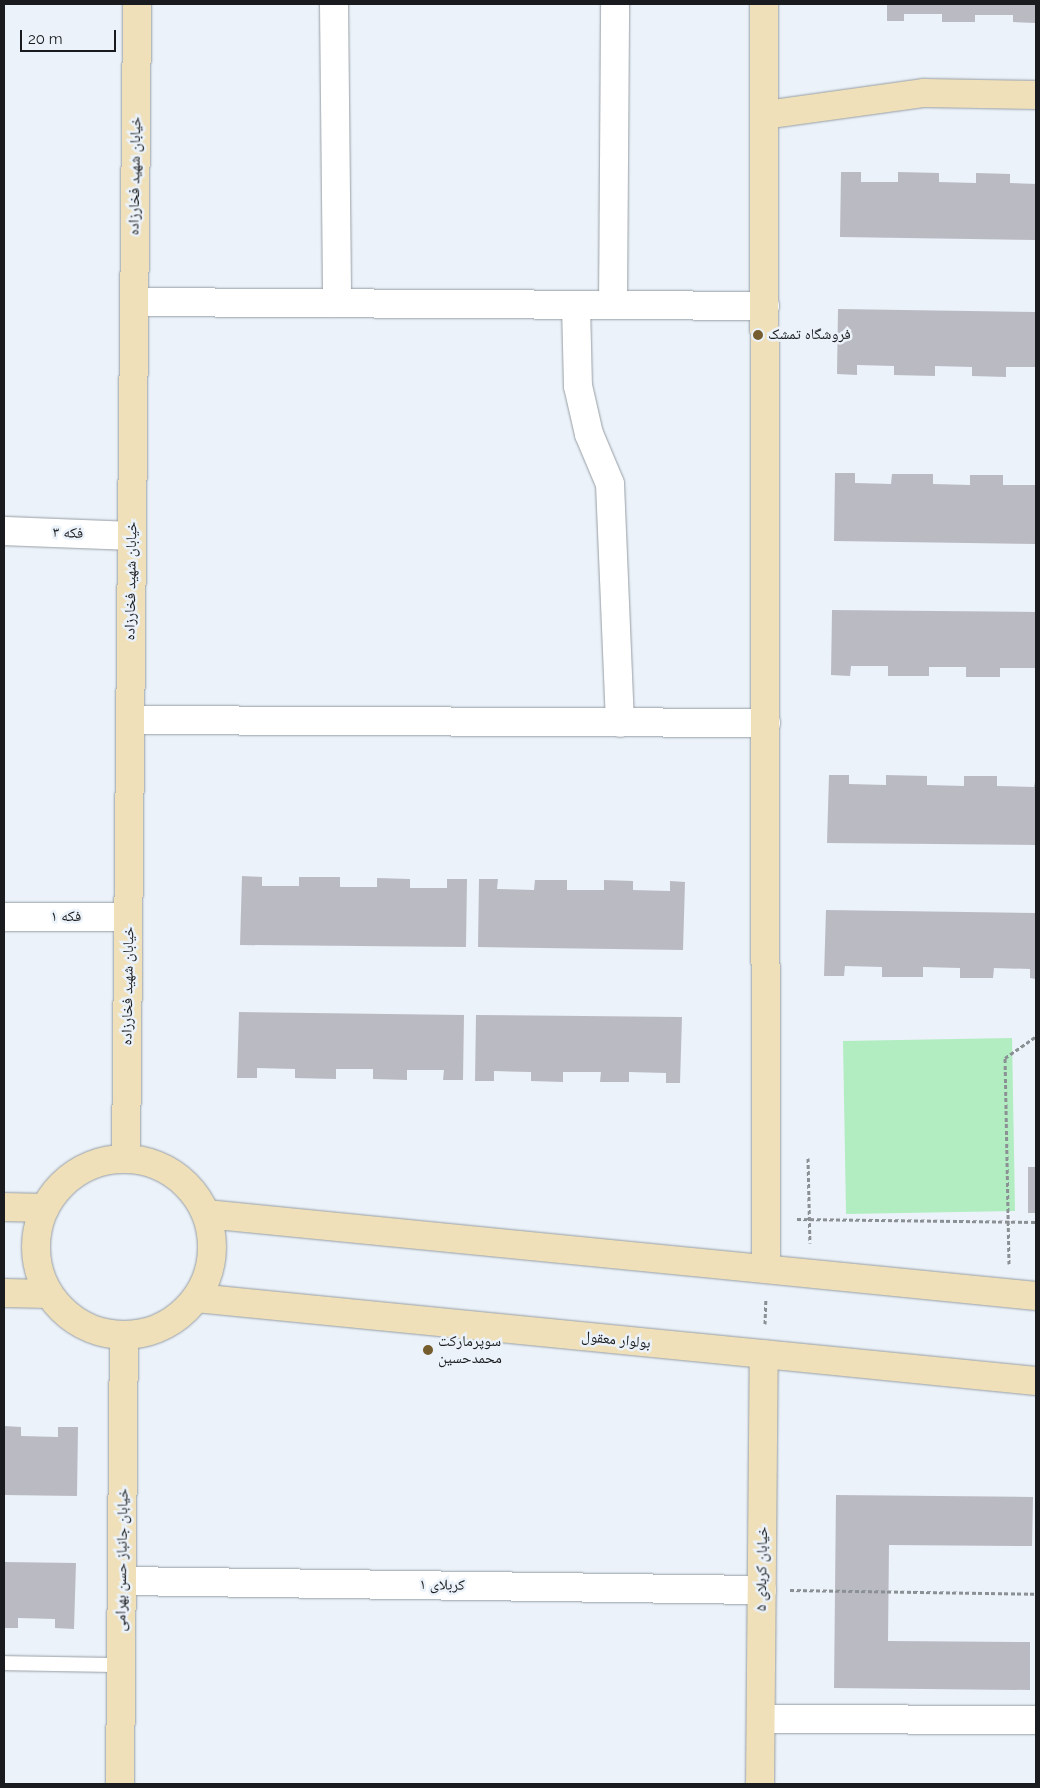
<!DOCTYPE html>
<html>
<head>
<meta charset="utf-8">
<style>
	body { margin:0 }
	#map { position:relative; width:1040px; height:1788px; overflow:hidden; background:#ebf2f9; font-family:Raleway,"Noto Naskh Arabic",sans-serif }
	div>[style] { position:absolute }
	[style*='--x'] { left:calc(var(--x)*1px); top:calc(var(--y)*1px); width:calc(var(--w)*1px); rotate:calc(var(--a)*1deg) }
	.green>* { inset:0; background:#b1edc0; transform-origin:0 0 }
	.building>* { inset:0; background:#babac3; transform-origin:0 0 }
	.path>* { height:3px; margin-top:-1.5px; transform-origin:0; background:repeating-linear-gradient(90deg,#8b9095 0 4px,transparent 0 6.5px) }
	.roads { filter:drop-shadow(0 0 1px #979ea4) drop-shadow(0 0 1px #979ea4) }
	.lane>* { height:14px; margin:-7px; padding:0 7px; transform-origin:7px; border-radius:7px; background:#fff }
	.street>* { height:28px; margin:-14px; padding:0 14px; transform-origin:14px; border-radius:14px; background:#fff }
	.secondary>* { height:28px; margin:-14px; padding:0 14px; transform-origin:14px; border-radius:14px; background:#efe0ba }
	.secondary>.ring { margin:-14px; padding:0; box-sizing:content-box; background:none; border:28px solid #efe0ba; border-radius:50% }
	.dots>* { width:14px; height:14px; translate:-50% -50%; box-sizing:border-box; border:2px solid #ebf2f9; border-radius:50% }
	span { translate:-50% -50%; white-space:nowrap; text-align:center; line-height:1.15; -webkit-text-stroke:5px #ebf2f9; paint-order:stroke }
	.street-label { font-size:15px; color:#191b1e }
	.poi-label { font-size:15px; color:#191b1e }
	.left { translate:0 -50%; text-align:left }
	.frame { position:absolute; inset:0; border:5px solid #191b1e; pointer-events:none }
	.scale { position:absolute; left:20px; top:30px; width:96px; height:22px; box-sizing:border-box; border:2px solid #191b1e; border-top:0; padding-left:6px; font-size:15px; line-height:18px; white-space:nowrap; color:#191b1e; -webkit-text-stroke:4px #ebf2f9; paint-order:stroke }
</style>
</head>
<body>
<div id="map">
	<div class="green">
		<div style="left:1012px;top:1038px;width:173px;height:169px;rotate:89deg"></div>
	</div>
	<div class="building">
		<div style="clip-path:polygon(887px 4px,1036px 4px,1036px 23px,1013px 22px,1013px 15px,975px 15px,975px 22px,942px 22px,942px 14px,904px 14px,904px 21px,887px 21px)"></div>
		<div style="clip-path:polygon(841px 172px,861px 172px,861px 182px,898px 182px,898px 172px,939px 173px,939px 182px,976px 183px,976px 173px,1010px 174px,1010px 183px,1036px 184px,1036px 240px,840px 237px)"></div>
		<div style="clip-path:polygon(838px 309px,1036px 312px,1036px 367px,1006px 367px,1006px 377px,972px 376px,972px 367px,935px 366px,935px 376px,894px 375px,894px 366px,857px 365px,857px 375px,837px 374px)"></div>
		<div style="clip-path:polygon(835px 473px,855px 473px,855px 483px,891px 484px,892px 474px,933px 474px,933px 484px,970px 485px,970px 475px,1003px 475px,1003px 485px,1036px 485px,1036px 544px,834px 541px)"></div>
		<div style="clip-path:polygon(832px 610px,1036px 612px,1036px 668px,1000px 668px,1000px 677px,966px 677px,966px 667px,929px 667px,929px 676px,888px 676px,888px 666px,851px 666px,850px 676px,831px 675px)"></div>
		<div style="clip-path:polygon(829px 775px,849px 775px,849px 784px,886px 785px,886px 775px,927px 776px,927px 785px,964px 786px,964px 776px,997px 776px,997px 786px,1034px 787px,1036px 777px,1036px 845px,827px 843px)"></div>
		<div style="clip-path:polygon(242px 876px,262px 877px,262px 886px,299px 886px,299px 877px,340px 877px,340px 887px,377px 887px,377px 878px,410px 879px,410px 888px,447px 888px,447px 879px,467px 879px,466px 947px,240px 945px)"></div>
		<div style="clip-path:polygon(479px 879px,498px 879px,497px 889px,534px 890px,535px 880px,567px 880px,567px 890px,604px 890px,604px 880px,633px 881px,633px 890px,670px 891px,670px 881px,685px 882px,683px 950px,478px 947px)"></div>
		<div style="clip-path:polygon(826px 910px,1036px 913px,1036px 979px,1030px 978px,1030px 969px,994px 968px,993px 978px,960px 978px,960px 968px,923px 967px,923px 977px,882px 977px,882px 967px,845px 966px,844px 976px,824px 976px)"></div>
		<div style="clip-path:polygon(239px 1012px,464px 1015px,463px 1080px,443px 1080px,444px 1070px,407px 1070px,407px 1080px,373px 1079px,373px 1069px,336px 1069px,336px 1079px,295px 1078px,295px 1069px,257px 1068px,257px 1078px,237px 1078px)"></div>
		<div style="clip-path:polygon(476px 1015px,682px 1017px,680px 1083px,666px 1083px,666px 1073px,629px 1072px,629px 1082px,600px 1082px,601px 1072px,563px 1072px,563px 1082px,531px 1081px,531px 1072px,494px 1071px,494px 1081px,475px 1081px)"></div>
		<div style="left:1028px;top:1167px;width:8px;height:46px"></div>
		<div style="clip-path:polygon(4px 1426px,21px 1427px,21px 1436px,58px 1437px,58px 1427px,78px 1427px,77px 1496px,4px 1495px)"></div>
		<div style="clip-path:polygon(836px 1495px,1033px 1497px,1032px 1546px,889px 1545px,888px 1641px,1030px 1642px,1030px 1690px,834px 1688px)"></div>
		<div style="clip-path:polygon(4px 1562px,76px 1563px,74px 1629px,55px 1628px,55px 1619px,18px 1618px,18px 1628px,4px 1628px)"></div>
	</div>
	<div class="path">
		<div style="--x:808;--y:1158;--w:85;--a:88.7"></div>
		<div style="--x:797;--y:1219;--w:239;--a:0.7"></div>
		<div style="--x:1009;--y:1264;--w:206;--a:-91.1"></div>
		<div style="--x:1005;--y:1058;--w:38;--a:-35"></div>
		<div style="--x:765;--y:1324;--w:24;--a:-88"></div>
		<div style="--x:790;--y:1590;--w:246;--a:0.9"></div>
	</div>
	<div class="roads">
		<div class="lane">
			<div style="--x:4;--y:1663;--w:117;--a:1"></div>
		</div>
		<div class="street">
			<div style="--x:334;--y:4;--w:299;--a:89.4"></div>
			<div style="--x:134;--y:302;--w:631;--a:0.36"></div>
			<div style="--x:576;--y:305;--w:81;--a:88.6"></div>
			<div style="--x:578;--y:386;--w:49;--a:77.1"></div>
			<div style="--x:589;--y:434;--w:54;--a:67.2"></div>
			<div style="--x:610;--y:484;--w:239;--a:87.6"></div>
			<div style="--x:613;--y:305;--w:301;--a:-89.6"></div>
			<div style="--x:4;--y:531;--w:128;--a:2.2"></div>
			<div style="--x:130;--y:720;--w:636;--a:0.27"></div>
			<div style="--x:4;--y:917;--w:124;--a:0"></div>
			<div style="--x:122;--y:1581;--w:640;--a:0.81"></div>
			<div style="--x:761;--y:1719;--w:275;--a:0.2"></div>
		</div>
		<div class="secondary">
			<div style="--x:764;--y:4;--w:1265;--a:89.91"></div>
			<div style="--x:765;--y:115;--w:161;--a:-7.9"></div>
			<div style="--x:924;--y:93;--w:112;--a:1"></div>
			<div style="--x:126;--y:1159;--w:1155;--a:-89.45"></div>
			<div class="ring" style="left:36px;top:1159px;width:148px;height:148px"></div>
			<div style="--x:4;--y:1207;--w:41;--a:1.4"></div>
			<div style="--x:206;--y:1214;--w:834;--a:5.64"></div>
			<div style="--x:4;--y:1293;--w:45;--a:1.3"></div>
			<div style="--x:196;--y:1298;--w:844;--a:5.64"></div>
			<div style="--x:120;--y:1784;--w:449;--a:-89.5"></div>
			<div style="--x:760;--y:1784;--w:430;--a:-89.5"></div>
		</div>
	</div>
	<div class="dots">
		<div style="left:758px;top:335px;background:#765d2e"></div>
		<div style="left:428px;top:1350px;background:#765d2e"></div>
	</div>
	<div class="street-label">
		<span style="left:135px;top:176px;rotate:-89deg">خیابان شهید فخارزاده</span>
		<span style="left:68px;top:533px;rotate:2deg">فکه ۳</span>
		<span style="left:131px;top:581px;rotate:-89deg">خیابان شهید فخارزاده</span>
		<span style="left:66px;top:917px">فکه ۱</span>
		<span style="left:128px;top:986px;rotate:-89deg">خیابان شهید فخارزاده</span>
		<span style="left:616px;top:1340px;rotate:6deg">بولوار معقول</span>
		<span style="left:122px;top:1560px;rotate:-89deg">خیابان جانباز حسن بهرامی</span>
		<span style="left:762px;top:1569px;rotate:-89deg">خیابان کربلای ۵</span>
		<span style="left:442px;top:1585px;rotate:1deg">کربلای ۱</span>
	</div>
	<div class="poi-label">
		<span class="left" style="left:768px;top:335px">فروشگاه تمشک</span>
		<span class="left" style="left:438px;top:1350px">سوپرمارکت<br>محمدحسین</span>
	</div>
	<div class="frame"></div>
	<div class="scale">20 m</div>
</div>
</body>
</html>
